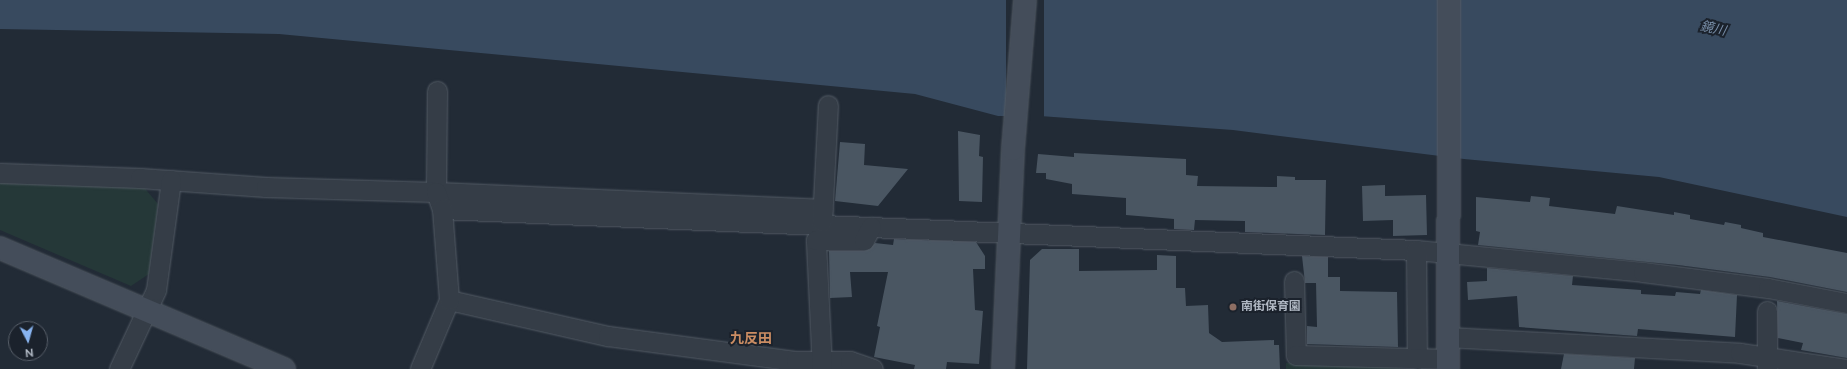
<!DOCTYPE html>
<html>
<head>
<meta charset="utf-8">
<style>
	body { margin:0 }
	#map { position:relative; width:1847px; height:369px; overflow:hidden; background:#222b36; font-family:Raleway,"Noto Sans JP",sans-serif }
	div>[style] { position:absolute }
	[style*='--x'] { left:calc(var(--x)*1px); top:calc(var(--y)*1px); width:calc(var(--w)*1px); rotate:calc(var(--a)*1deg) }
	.green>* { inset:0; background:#253838 }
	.water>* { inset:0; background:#384a5f }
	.pier>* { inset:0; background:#222b36; transform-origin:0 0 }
	.building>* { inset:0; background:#4a5662 }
	.roads { filter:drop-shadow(0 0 1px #535b65) drop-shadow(0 0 1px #535b65) }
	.street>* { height:19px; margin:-9.5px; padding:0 9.5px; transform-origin:9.5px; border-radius:9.5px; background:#353d47 }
	.secondary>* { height:22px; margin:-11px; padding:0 11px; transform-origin:11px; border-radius:11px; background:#444d5a }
	.dots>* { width:11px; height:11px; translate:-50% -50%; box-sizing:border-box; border:2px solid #1b222c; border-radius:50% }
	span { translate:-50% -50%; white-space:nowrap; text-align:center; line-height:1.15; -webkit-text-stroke:4px #1b222c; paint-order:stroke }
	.poi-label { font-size:12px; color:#b0b8c3; font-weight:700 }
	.left { translate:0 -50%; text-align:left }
	.water-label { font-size:13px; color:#7a90aa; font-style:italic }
	.quarter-label { font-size:14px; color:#cb8d63; font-weight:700 }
	.north { position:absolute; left:8px; top:321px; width:40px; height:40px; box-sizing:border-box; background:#1b222c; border:1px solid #575e68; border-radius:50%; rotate:174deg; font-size:11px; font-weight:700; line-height:16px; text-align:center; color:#b0b8c3 }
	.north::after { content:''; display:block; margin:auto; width:14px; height:18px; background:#88b4f0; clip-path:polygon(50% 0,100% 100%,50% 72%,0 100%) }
</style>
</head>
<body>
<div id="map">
	<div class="green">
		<div style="clip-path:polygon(0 182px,142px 185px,158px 204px,149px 274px,131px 286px,0 230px)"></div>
		<div style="clip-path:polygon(1286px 363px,1400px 364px,1400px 369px,1286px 369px)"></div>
	</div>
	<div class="water">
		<div style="clip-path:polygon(0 0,1847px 0,1847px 217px,1659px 177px,1464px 159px,1233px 130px,1040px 116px,998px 116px,915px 94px,279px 34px,0 29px)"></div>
	</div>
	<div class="pier">
		<div style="left:1006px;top:0;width:38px;height:118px"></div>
	</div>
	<div class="building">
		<div style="clip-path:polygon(958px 131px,980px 135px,979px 156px,983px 157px,982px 202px,959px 201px)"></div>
		<div style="clip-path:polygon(840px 142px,865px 144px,864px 165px,908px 169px,878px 206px,835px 201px)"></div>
		<div style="clip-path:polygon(1074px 153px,1186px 159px,1186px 175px,1198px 176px,1197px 186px,1277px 187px,1277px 176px,1295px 177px,1295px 180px,1326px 180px,1325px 235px,1245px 232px,1245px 221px,1195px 220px,1194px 230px,1174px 229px,1174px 219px,1126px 215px,1126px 198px,1072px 194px,1072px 184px,1046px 179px,1046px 173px,1036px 173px,1038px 154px,1074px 157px)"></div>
		<div style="clip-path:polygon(1385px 185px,1385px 196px,1426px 195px,1427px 235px,1393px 236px,1393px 220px,1363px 221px,1362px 186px)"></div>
		<div style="clip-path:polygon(1531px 196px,1550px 198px,1549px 206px,1615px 214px,1617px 206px,1674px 215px,1674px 212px,1690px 215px,1690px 219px,1724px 225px,1725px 222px,1741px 225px,1741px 228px,1763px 233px,1763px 237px,1847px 253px,1847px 292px,1770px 277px,1678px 265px,1478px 245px,1480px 232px,1476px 231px,1476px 197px,1530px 202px)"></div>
		<div style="clip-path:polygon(894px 239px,976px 242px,985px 256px,985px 269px,973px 269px,975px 310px,983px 311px,979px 364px,947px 362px,946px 369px,914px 369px,915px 365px,874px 357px,880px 327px,877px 326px,888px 272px,850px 272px,852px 297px,830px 298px,829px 251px,864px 251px,870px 249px,875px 243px,893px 245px)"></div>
		<div style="clip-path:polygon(1042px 249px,1079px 249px,1079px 271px,1157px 270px,1157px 255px,1176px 256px,1176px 288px,1185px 288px,1186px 306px,1208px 305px,1209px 333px,1222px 342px,1274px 340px,1274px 345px,1279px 345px,1280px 369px,1027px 369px,1030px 260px)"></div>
		<div style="clip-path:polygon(1302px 256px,1328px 257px,1328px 277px,1340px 277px,1340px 291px,1397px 292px,1398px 347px,1307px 344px,1307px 326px,1317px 327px,1316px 283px,1305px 283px)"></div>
		<div style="clip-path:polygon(1487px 268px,1573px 276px,1572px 285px,1641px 290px,1641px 294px,1675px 296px,1676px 292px,1700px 294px,1701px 290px,1737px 295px,1735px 337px,1638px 329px,1637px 336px,1519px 327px,1517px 296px,1468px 300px,1467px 282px,1487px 281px)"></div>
		<div style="clip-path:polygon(1777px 301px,1847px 314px,1847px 358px,1801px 350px,1803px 343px,1778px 338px)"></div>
		<div style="clip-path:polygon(1564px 354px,1635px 358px,1634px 369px,1561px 369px)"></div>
	</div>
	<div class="roads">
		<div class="street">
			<div style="--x:437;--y:91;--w:101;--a:90.6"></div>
			<div style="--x:436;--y:192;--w:387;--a:2.5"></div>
			<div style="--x:0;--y:173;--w:140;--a:2"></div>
			<div style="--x:140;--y:178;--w:126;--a:4.1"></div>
			<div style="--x:266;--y:187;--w:170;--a:1.7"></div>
			<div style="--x:436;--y:192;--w:18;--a:71"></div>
			<div style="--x:442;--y:209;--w:975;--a:2.41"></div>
			<div style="--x:1416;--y:250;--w:228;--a:5.5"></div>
			<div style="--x:1643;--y:272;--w:126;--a:7.3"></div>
			<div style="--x:1768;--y:288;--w:80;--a:10.8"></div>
			<div style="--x:822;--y:222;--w:117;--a:-87.1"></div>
			<div style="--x:1416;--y:250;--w:109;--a:89.5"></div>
			<div style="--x:1294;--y:281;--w:74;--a:88.5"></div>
			<div style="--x:1296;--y:355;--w:152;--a:1.5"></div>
			<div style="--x:449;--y:300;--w:163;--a:12.8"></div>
			<div style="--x:608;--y:336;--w:190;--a:7.6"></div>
			<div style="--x:796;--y:361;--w:54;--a:0"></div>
			<div style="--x:850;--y:361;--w:24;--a:19"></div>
			<div style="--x:1447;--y:337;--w:293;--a:3.1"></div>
			<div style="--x:1740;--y:353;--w:107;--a:8.6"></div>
			<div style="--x:1767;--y:368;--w:57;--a:-90"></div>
			<div style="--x:119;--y:369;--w:87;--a:-64.9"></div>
			<div style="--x:156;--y:290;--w:111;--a:-82.2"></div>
			<div style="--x:420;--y:369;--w:75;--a:-67.2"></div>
			<div style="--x:449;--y:300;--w:91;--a:-94.4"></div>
			<div style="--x:822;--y:369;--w:129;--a:-92.7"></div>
			<div style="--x:816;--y:240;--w:48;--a:0"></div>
			<div style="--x:864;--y:240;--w:15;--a:-62"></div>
		</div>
		<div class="secondary">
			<div style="--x:0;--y:248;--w:309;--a:23.1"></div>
			<div style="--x:1003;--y:369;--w:220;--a:-87.4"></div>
			<div style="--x:1013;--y:149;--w:149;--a:-85.4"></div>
			<div style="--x:1448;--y:369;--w:369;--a:-89.8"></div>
		</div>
	</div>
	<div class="dots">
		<div style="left:1233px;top:307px;background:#8d6e63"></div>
	</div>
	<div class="poi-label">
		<span class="left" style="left:1241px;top:307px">南街保育園</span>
	</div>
	<div class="water-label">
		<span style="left:1713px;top:29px;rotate:12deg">鏡川</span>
	</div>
	<div class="quarter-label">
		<span style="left:751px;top:338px">九反田</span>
	</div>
	<div class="north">N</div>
</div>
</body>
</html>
